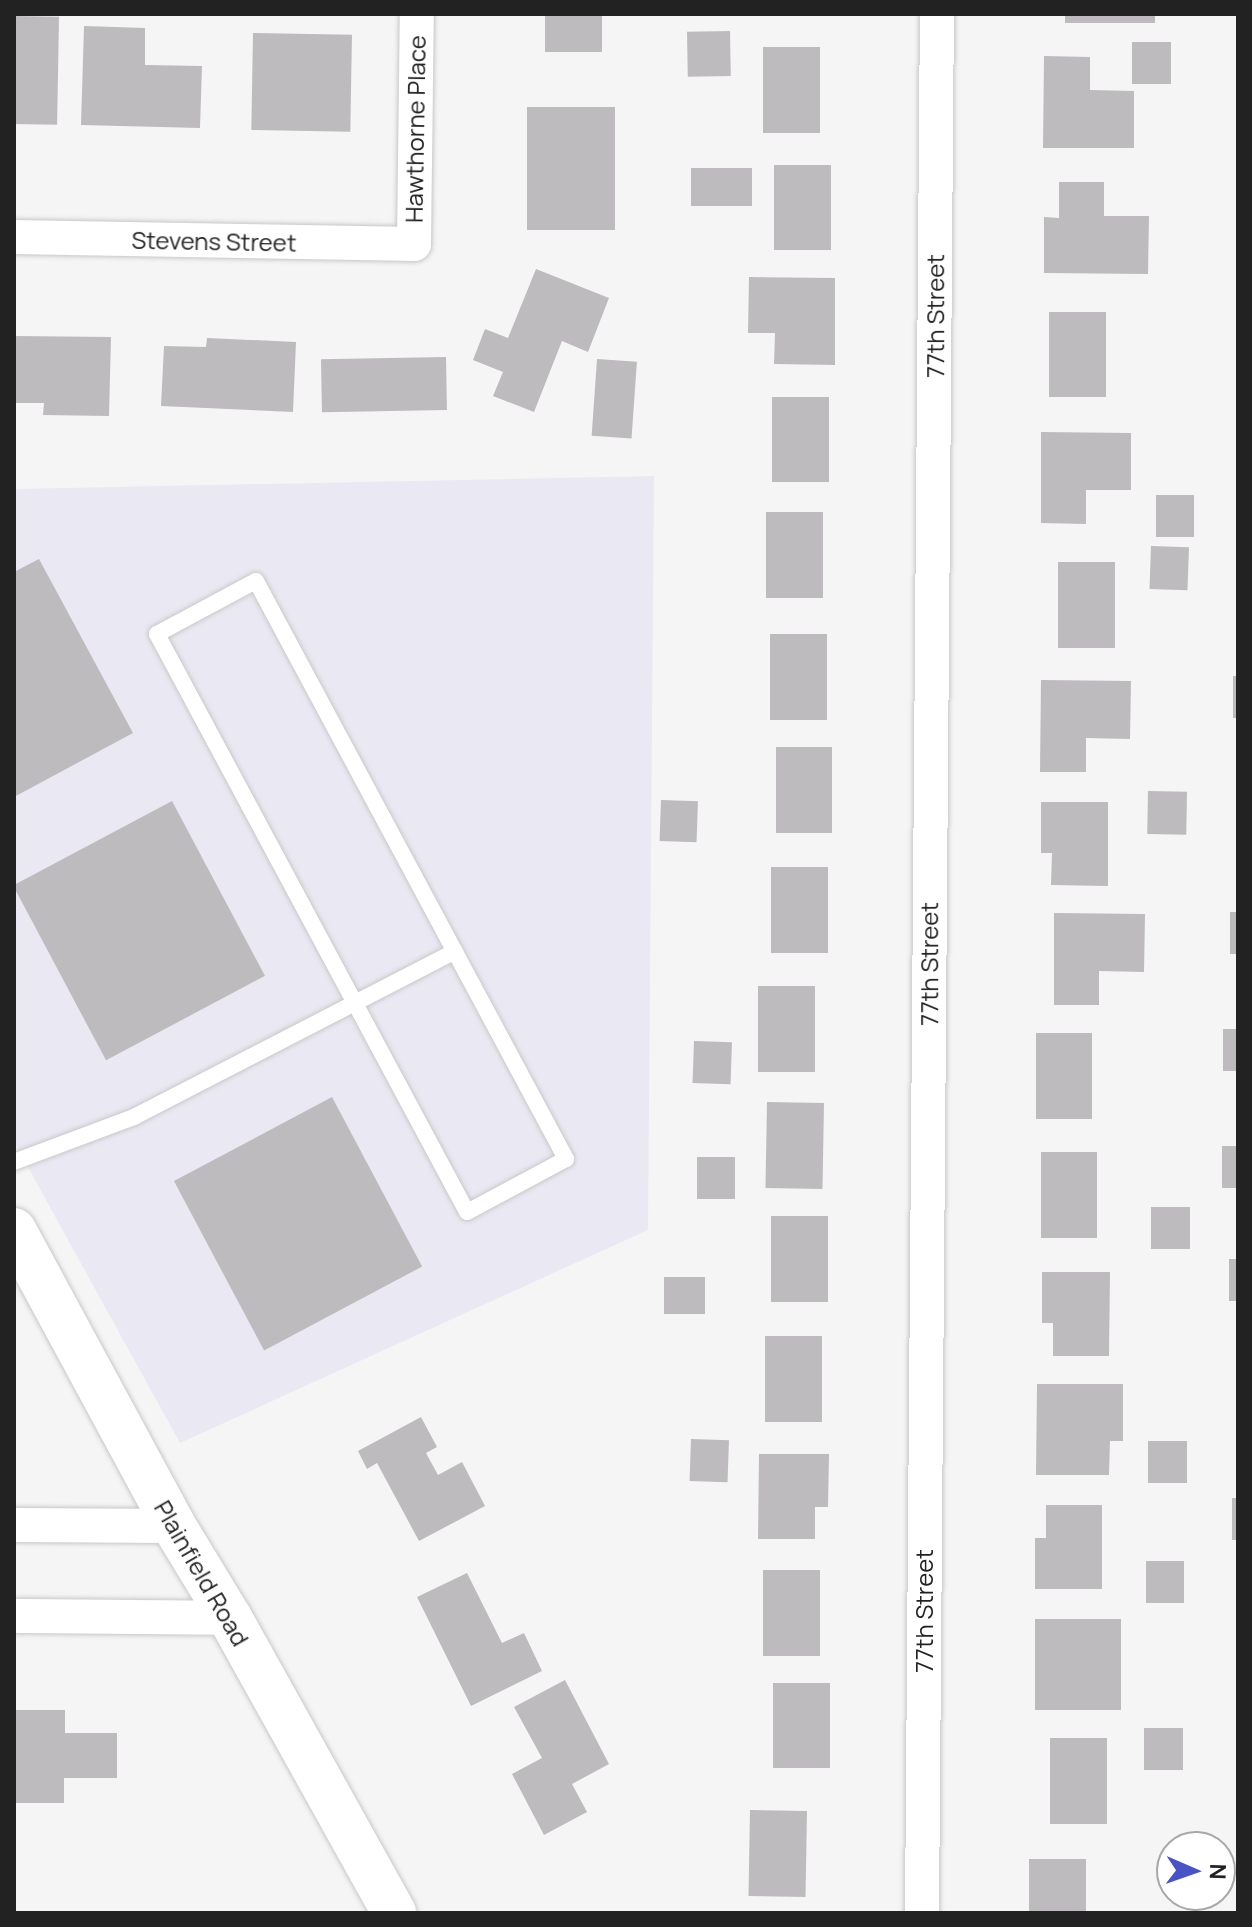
<!DOCTYPE html>
<html>
<head>
<meta charset="utf-8">
<style>
	body { margin:0 }
	#map { position:relative; width:1252px; height:1927px; overflow:hidden; background:#f5f5f6; font-family:Manrope,sans-serif }
	div>[style] { position:absolute }
	[style*='--x'] { left:calc(var(--x)*1px); top:calc(var(--y)*1px); width:calc(var(--w)*1px); rotate:calc(var(--a)*1deg) }
	.built>* { inset:0; background:#eae9f3 }
	.building>* { inset:0; background:#bdbbbd; transform-origin:0 0 }
	.roads { filter:drop-shadow(0 0 2px #c8c8ca) drop-shadow(0 0 2px #c8c8ca) }
	.lane>* { height:16px; margin:-8px; padding:0 8px; transform-origin:8px; border-radius:8px; background:#fff }
	.street>* { height:34px; margin:-17px; padding:0 17px; transform-origin:17px; border-radius:17px; background:#fff }
	.secondary>* { height:44px; margin:-22px; padding:0 22px; transform-origin:22px; border-radius:22px; background:#fff }
	span { translate:-50% -50%; white-space:nowrap; text-align:center; line-height:1.15; -webkit-text-stroke:8px #fff; paint-order:stroke }
	.street-label { font-size:24px; color:#222 }
	.frame { position:absolute; inset:0; border:16px solid #222; pointer-events:none }
	.north { position:absolute; left:1156px; top:1831px; width:80px; height:80px; box-sizing:border-box; background:#fff; border:2px solid #a7a7a7; border-radius:50%; rotate:92deg; font-size:22px; font-weight:700; line-height:32px; text-align:center; color:#222 }
	.north::after { content:''; display:block; margin:auto; width:28px; height:36px; background:#4953c9; clip-path:polygon(50% 0,100% 100%,50% 72%,0 100%) }
</style>
</head>
<body>
<div id="map">
	<div class="built">
		<div style="clip-path:polygon(654px 476px,648px 1230px,180px 1443px,14px 1142px,14px 489px)"></div>
	</div>
	<div class="building">
		<div style="left:545px;top:14px;width:57px;height:38px"></div>
		<div style="left:1065px;top:14px;width:90px;height:9px"></div>
		<div style="left:14px;top:16px;width:45px;height:108px;rotate:1deg"></div>
		<div style="clip-path:polygon(84px 26px,145px 28px,145px 65px,202px 66px,200px 128px,81px 125px)"></div>
		<div style="left:730px;top:31px;width:45px;height:43px;rotate:89deg"></div>
		<div style="left:253px;top:33px;width:99px;height:97px;rotate:1deg"></div>
		<div style="left:1132px;top:42px;width:39px;height:42px"></div>
		<div style="left:763px;top:47px;width:57px;height:86px"></div>
		<div style="clip-path:polygon(1044px 56px,1090px 57px,1090px 90px,1134px 91px,1134px 148px,1043px 148px)"></div>
		<div style="left:615px;top:107px;width:123px;height:88px;rotate:90deg"></div>
		<div style="left:774px;top:165px;width:57px;height:85px"></div>
		<div style="left:691px;top:168px;width:61px;height:38px"></div>
		<div style="clip-path:polygon(1059px 182px,1104px 182px,1104px 216px,1149px 216px,1148px 274px,1044px 273px,1044px 217px,1059px 218px)"></div>
		<div style="clip-path:polygon(536px 269px,609px 298px,588px 352px,562px 341px,534px 412px,493px 396px,503px 372px,473px 360px,485px 329px,508px 338px)"></div>
		<div style="clip-path:polygon(749px 277px,835px 278px,835px 365px,774px 364px,775px 333px,748px 333px)"></div>
		<div style="left:1049px;top:312px;width:57px;height:85px"></div>
		<div style="clip-path:polygon(14px 336px,111px 337px,109px 416px,43px 415px,44px 403px,14px 403px)"></div>
		<div style="clip-path:polygon(207px 338px,296px 342px,293px 412px,161px 406px,164px 346px,206px 347px)"></div>
		<div style="left:446px;top:357px;width:53px;height:125px;rotate:89deg"></div>
		<div style="left:597px;top:359px;width:40px;height:77px;rotate:4deg"></div>
		<div style="left:772px;top:397px;width:57px;height:85px"></div>
		<div style="clip-path:polygon(1041px 432px,1131px 433px,1131px 490px,1086px 490px,1086px 524px,1041px 523px)"></div>
		<div style="left:1156px;top:495px;width:38px;height:42px"></div>
		<div style="left:766px;top:512px;width:57px;height:86px"></div>
		<div style="left:1151px;top:546px;width:38px;height:43px;rotate:2deg"></div>
		<div style="clip-path:polygon(39px 559px,133px 733px,14px 797px,14px 572px)"></div>
		<div style="left:1058px;top:562px;width:57px;height:86px"></div>
		<div style="left:770px;top:634px;width:57px;height:86px"></div>
		<div style="left:1233px;top:676px;width:5px;height:42px"></div>
		<div style="clip-path:polygon(1041px 680px,1131px 681px,1130px 739px,1086px 738px,1086px 772px,1040px 772px)"></div>
		<div style="left:776px;top:747px;width:56px;height:86px"></div>
		<div style="left:1148px;top:791px;width:39px;height:43px;rotate:1deg"></div>
		<div style="left:661px;top:800px;width:37px;height:41px;rotate:2deg"></div>
		<div style="left:172px;top:801px;width:198px;height:180px;rotate:62deg"></div>
		<div style="clip-path:polygon(1041px 802px,1108px 802px,1108px 886px,1051px 885px,1052px 853px,1041px 853px)"></div>
		<div style="left:771px;top:867px;width:57px;height:86px"></div>
		<div style="left:1230px;top:912px;width:8px;height:42px"></div>
		<div style="clip-path:polygon(1054px 913px,1145px 914px,1144px 972px,1099px 971px,1099px 1005px,1054px 1005px)"></div>
		<div style="left:758px;top:986px;width:57px;height:86px"></div>
		<div style="left:1223px;top:1029px;width:15px;height:42px"></div>
		<div style="left:1036px;top:1033px;width:56px;height:86px"></div>
		<div style="left:694px;top:1041px;width:38px;height:42px;rotate:2deg"></div>
		<div style="left:332px;top:1097px;width:192px;height:179px;rotate:62deg"></div>
		<div style="left:767px;top:1102px;width:57px;height:86px;rotate:1deg"></div>
		<div style="left:1222px;top:1146px;width:16px;height:42px"></div>
		<div style="left:1041px;top:1152px;width:56px;height:86px"></div>
		<div style="left:697px;top:1157px;width:38px;height:42px"></div>
		<div style="left:1151px;top:1207px;width:39px;height:42px"></div>
		<div style="left:771px;top:1216px;width:57px;height:86px"></div>
		<div style="left:1229px;top:1259px;width:9px;height:42px"></div>
		<div style="clip-path:polygon(1042px 1272px,1110px 1272px,1109px 1356px,1053px 1356px,1053px 1323px,1042px 1323px)"></div>
		<div style="left:664px;top:1277px;width:41px;height:37px"></div>
		<div style="left:765px;top:1336px;width:57px;height:86px"></div>
		<div style="clip-path:polygon(1037px 1384px,1123px 1384px,1123px 1441px,1110px 1441px,1109px 1475px,1036px 1475px)"></div>
		<div style="clip-path:polygon(421px 1417px,437px 1447px,426px 1453px,438px 1475px,462px 1462px,485px 1506px,419px 1541px,377px 1463px,367px 1469px,358px 1451px)"></div>
		<div style="left:691px;top:1439px;width:38px;height:42px;rotate:2deg"></div>
		<div style="left:1148px;top:1441px;width:39px;height:42px"></div>
		<div style="clip-path:polygon(759px 1454px,829px 1454px,828px 1507px,815px 1507px,815px 1539px,758px 1539px)"></div>
		<div style="left:1232px;top:1498px;width:6px;height:42px"></div>
		<div style="clip-path:polygon(1046px 1505px,1102px 1505px,1102px 1589px,1035px 1589px,1035px 1538px,1046px 1538px)"></div>
		<div style="left:1146px;top:1561px;width:38px;height:42px"></div>
		<div style="left:763px;top:1570px;width:57px;height:86px"></div>
		<div style="clip-path:polygon(467px 1573px,502px 1643px,524px 1633px,542px 1671px,471px 1706px,417px 1597px)"></div>
		<div style="left:1035px;top:1619px;width:86px;height:91px"></div>
		<div style="clip-path:polygon(565px 1680px,609px 1764px,572px 1784px,587px 1812px,544px 1835px,512px 1774px,542px 1758px,514px 1707px)"></div>
		<div style="left:773px;top:1683px;width:57px;height:85px"></div>
		<div style="clip-path:polygon(14px 1710px,65px 1710px,65px 1733px,117px 1733px,117px 1778px,64px 1778px,64px 1803px,14px 1803px)"></div>
		<div style="left:1144px;top:1728px;width:39px;height:42px"></div>
		<div style="left:1050px;top:1738px;width:57px;height:86px"></div>
		<div style="left:750px;top:1810px;width:57px;height:86px;rotate:1deg"></div>
		<div style="left:1029px;top:1859px;width:57px;height:54px"></div>
	</div>
	<div class="roads">
		<div class="lane">
			<div style="--x:256;--y:581;--w:656;--a:61.79"></div>
			<div style="--x:566;--y:1159;--w:112;--a:151.8"></div>
			<div style="--x:467;--y:1212;--w:656;--a:-118.21"></div>
			<div style="--x:157;--y:634;--w:112;--a:-28.2"></div>
			<div style="--x:14;--y:1162;--w:128;--a:-20.6"></div>
			<div style="--x:134;--y:1117;--w:361;--a:-27.3"></div>
		</div>
		<div class="street">
			<div style="--x:14;--y:237;--w:400;--a:1"></div>
			<div style="--x:414;--y:244;--w:230;--a:-89.3"></div>
			<div style="--x:14;--y:1525;--w:160;--a:0.4"></div>
			<div style="--x:14;--y:1616;--w:216;--a:0.5"></div>
			<div style="--x:922;--y:1913;--w:1899;--a:-89.55"></div>
		</div>
		<div class="secondary">
			<div style="--x:14;--y:1230;--w:336;--a:61.6"></div>
			<div style="--x:174;--y:1526;--w:108;--a:58.7"></div>
			<div style="--x:230;--y:1618;--w:338;--a:60.9"></div>
		</div>
	</div>
	<div class="street-label">
		<span style="left:415px;top:129px;rotate:-89deg">Hawthorne Place</span>
		<span style="left:214px;top:241px;rotate:1deg">Stevens Street</span>
		<span style="left:935px;top:316px;rotate:-90deg">77th Street</span>
		<span style="left:929px;top:964px;rotate:-90deg">77th Street</span>
		<span style="left:202px;top:1573px;rotate:60deg">Plainfield Road</span>
		<span style="left:924px;top:1611px;rotate:-90deg">77th Street</span>
	</div>
	<div class="frame"></div>
	<div class="north">N</div>
</div>
</body>
</html>
